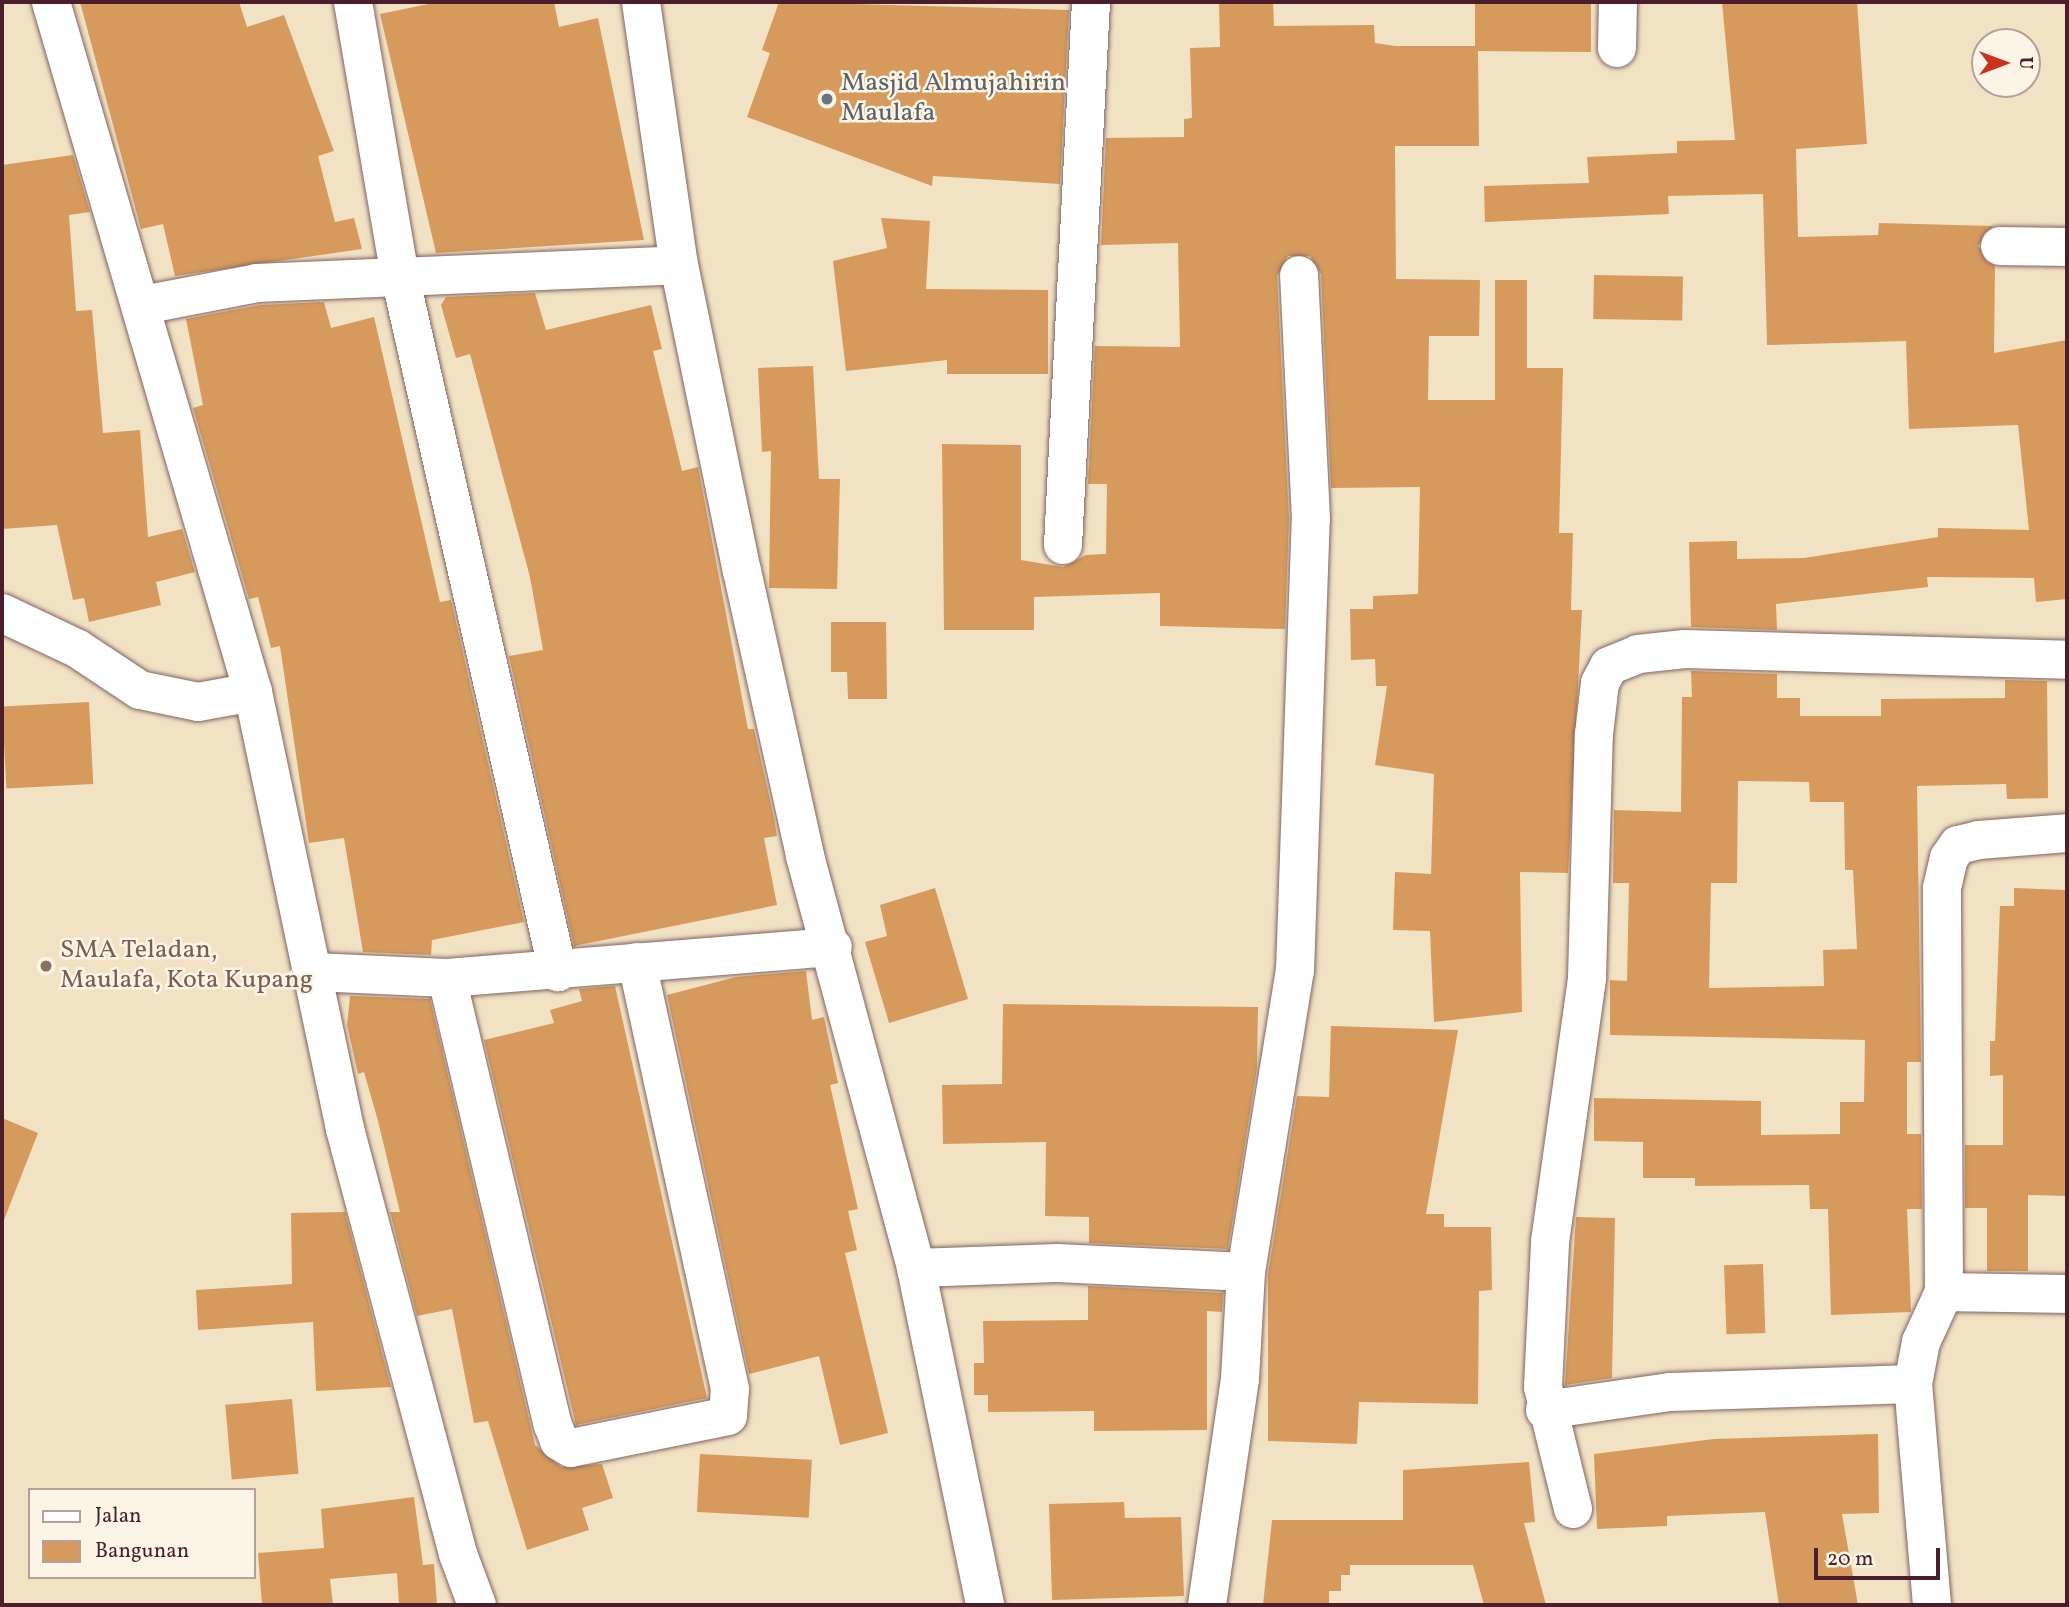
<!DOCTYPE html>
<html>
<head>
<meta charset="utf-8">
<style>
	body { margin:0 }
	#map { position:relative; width:2069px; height:1607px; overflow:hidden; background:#f1e2c4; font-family:Vollkorn,serif }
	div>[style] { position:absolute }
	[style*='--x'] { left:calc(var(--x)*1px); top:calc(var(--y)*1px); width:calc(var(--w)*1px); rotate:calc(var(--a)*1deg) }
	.building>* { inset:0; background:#d69a5c; transform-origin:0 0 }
	.roads { filter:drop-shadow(0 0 2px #846361) drop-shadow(0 0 2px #846361) }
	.minor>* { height:38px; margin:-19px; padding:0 19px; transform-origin:19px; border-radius:19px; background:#fff }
	.dots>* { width:19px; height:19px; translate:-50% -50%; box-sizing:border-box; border:4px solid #fcf5e5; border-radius:50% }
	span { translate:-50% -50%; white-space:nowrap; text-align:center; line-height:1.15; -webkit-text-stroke:5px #fcf5e5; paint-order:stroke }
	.worship-label { font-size:26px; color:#5b616d }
	.left { translate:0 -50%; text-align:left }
	.education-label { font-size:26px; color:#785e54 }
	.frame { position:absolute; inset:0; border:4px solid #4a1f2b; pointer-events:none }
	.legend { position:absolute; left:28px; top:1488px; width:228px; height:91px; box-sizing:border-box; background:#fcf5e5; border:2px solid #b59f9b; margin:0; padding:9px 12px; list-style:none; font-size:21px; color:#4a1f2b }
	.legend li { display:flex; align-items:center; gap:14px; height:35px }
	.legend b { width:35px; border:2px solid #b59f9b }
	.north { position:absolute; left:1971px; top:28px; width:70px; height:70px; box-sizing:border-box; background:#fcf5e5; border:2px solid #b59f9b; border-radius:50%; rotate:90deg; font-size:19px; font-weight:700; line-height:28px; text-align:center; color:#4a1f2b }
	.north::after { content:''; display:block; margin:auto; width:24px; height:32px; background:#c8321e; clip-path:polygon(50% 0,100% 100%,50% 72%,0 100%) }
	.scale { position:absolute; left:1814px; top:1548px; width:126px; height:32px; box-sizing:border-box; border:4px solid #4a1f2b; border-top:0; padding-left:9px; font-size:21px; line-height:24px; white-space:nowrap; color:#4a1f2b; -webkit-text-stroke:5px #fcf5e5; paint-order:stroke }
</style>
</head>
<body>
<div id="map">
	<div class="building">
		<div style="clip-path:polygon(80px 2px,239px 2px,247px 27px,284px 15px,334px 151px,318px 156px,335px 222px,354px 218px,362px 249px,175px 276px,163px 224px,141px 229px)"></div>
		<div style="clip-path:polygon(438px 2px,554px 2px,559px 27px,598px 18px,644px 240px,436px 253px,380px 14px)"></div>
		<div style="clip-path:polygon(779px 2px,1069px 10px,1060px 184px,933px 176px,932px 186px,747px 117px,770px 53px,762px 50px)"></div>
		<div style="clip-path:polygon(1219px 2px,1273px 2px,1274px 26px,1374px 25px,1375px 43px,1395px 46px,1475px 46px,1475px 2px,1591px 2px,1591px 52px,1478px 51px,1479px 146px,1395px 146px,1396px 279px,1480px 280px,1479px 336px,1429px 336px,1428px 400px,1495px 400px,1495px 280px,1527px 280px,1527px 368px,1563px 368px,1559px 533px,1573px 533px,1571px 610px,1582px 610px,1568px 873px,1520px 872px,1522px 1012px,1434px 1022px,1430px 931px,1393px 930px,1395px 872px,1431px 874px,1434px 774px,1375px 765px,1387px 686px,1376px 686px,1375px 659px,1351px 660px,1350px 609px,1373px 609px,1373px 596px,1418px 594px,1420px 487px,1331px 488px,1321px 274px,1310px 256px,1288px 256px,1277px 276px,1289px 519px,1285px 629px,1160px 626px,1160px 593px,1034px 597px,1034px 630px,944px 630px,942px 444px,1021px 445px,1021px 560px,1063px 567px,1086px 555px,1106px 554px,1107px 484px,1088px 484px,1095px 346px,1180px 347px,1178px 243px,1101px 245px,1106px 138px,1184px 137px,1184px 119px,1192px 118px,1190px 48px,1220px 47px)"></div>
		<div style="clip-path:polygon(1722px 2px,1857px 2px,1867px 144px,1796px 149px,1798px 237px,1878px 235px,1879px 223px,1993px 226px,1978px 246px,1995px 267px,1994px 353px,2067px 340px,2067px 599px,2036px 602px,2034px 578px,1927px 577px,1928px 587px,1776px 604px,1777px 630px,1691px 627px,1689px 542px,1737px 541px,1737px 559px,1804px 558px,1938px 537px,1938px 528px,2029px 530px,2018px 425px,1909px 429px,1906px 341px,1767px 345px,1763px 194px,1668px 196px,1669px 214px,1485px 222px,1484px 186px,1589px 183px,1587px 157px,1677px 153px,1677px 141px,1735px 140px)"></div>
		<div style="clip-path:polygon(73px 155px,90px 212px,69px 215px,76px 311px,92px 310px,103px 433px,140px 430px,148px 537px,182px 529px,195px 572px,156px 582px,161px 605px,89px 622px,84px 598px,73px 600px,57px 525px,2px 529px,2px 165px)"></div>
		<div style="clip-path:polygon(881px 218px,930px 221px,926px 289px,1048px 290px,1048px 374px,947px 374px,947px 360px,846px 371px,833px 261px,887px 248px)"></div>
		<div style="left:1594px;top:275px;width:89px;height:44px;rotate:1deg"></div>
		<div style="clip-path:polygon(535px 293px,546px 330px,651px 305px,662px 349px,653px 351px,682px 471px,698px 467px,748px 729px,754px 729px,774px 818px,777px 836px,764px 838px,777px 905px,574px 946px,509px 656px,543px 650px,530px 577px,470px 354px,456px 358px,441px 305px,446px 297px)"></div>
		<div style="clip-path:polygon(324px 302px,331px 328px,374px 317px,440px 602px,451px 600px,524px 922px,432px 940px,431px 955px,363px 952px,344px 838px,309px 843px,280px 646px,271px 648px,258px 597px,249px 599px,193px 408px,203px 405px,186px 319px,260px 305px)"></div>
		<div style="clip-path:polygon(813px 366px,819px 479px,840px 479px,837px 589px,769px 588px,771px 451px,762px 452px,758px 368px)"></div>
		<div style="clip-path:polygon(831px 622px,886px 622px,887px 699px,848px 699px,847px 672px,831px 672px)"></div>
		<div style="clip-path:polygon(evenodd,1691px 671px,1777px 674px,1777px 698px,1800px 698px,1800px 716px,1881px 716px,1881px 699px,2005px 698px,2005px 680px,2047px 681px,2048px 798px,2007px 799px,2006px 784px,1917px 786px,1921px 1062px,1907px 1062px,1907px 1134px,1921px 1134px,1922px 1209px,1907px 1209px,1911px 1312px,1831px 1315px,1828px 1209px,1810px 1209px,1809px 1185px,1695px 1186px,1695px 1178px,1643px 1178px,1643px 1142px,1594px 1141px,1594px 1098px,1761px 1101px,1761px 1135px,1840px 1134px,1840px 1102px,1864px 1102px,1865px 1040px,1610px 1035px,1610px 980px,1627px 981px,1629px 883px,1613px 883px,1614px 810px,1681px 812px,1682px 697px,1692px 697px,1691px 671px,1738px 781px,1809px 782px,1810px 802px,1844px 802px,1845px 870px,1853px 870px,1857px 949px,1823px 950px,1824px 986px,1709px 988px,1711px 883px,1737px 883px,1738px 781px)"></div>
		<div style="left:89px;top:702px;width:82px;height:87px;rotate:87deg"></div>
		<div style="clip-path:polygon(935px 888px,968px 999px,889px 1023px,865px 942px,887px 936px,880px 905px)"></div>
		<div style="clip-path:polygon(2014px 888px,2067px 890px,2067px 1196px,2028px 1195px,2028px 1271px,1987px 1271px,1987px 1208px,1965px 1208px,1965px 1145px,2003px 1145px,2003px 1075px,1990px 1076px,1990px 1041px,1995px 1041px,2000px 906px,2014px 906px)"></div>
		<div style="clip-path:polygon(806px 971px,812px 1020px,824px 1017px,838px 1083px,830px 1085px,858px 1209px,848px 1211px,857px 1250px,845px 1253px,888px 1433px,840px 1445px,819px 1356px,749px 1374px,667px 995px,736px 977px)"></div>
		<div style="clip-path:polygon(615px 986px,707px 1398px,576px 1425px,484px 1040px,554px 1023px,550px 1010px,582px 1001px,579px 989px)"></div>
		<div style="clip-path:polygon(350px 996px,430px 999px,535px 1445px,561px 1467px,602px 1464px,613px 1498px,582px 1508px,589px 1530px,527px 1550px,488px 1421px,474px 1423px,452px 1309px,417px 1316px,390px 1212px,400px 1212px,378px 1121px,364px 1072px,358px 1074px,347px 1025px)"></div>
		<div style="clip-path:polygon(1003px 1004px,1258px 1007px,1257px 1068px,1228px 1249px,1089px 1243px,1089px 1217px,1045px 1216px,1046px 1142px,943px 1144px,942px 1085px,1002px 1084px)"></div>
		<div style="clip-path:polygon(1331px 1026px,1458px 1030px,1426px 1214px,1444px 1214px,1444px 1227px,1491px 1227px,1492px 1290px,1479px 1291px,1478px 1404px,1359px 1402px,1357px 1444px,1268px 1441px,1268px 1274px,1297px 1096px,1329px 1097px)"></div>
		<div style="clip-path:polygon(2px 1118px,38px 1133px,4px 1220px,2px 1220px)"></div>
		<div style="clip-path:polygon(345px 1212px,391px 1387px,316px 1391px,313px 1322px,198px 1330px,196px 1290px,292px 1284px,291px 1213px)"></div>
		<div style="clip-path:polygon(1576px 1217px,1615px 1218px,1612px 1378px,1565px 1385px)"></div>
		<div style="left:1763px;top:1264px;width:69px;height:39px;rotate:88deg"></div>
		<div style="clip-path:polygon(1088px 1286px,1223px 1293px,1222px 1312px,1207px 1311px,1207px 1430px,1094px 1431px,1094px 1411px,988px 1412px,988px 1395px,974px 1395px,974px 1363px,984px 1363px,983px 1321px,1088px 1320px)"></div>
		<div style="left:292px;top:1399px;width:75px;height:67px;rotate:85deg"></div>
		<div style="clip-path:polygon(1878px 1434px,1879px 1513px,1842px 1514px,1858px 1605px,1779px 1605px,1765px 1512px,1667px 1516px,1667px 1526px,1597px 1529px,1594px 1454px,1714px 1439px)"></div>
		<div style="left:700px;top:1454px;width:112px;height:58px;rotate:3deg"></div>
		<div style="clip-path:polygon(1529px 1462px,1535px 1522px,1524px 1523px,1546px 1605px,1484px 1605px,1473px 1565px,1350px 1565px,1350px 1575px,1341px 1575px,1341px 1591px,1329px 1591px,1329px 1605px,1263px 1605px,1272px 1520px,1403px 1520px,1403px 1470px)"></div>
		<div style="clip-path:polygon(414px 1497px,423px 1565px,434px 1564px,437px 1605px,399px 1605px,397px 1573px,330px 1579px,333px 1605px,262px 1605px,258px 1553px,324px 1548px,321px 1509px)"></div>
		<div style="clip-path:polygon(1124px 1502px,1125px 1518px,1181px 1517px,1184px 1596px,1052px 1600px,1049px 1504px)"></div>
	</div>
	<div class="roads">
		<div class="minor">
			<div style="--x:51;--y:2;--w:719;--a:73.68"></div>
			<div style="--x:253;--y:692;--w:447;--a:78.1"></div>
			<div style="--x:345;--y:1129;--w:440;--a:75.1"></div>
			<div style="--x:458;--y:1554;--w:54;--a:69.6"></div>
			<div style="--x:353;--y:2;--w:278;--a:80.3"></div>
			<div style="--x:400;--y:276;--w:714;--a:77.21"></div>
			<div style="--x:641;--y:2;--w:266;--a:81.8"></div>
			<div style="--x:679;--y:265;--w:312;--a:78.4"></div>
			<div style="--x:742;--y:571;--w:292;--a:77.5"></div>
			<div style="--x:805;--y:856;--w:427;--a:74.9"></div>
			<div style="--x:916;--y:1268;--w:344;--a:78.4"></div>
			<div style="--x:1617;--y:48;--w:46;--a:-88.8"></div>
			<div style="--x:2000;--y:246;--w:67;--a:0.9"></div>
			<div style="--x:143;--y:305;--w:116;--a:-10.9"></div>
			<div style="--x:257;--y:283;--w:422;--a:-2.4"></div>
			<div style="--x:1063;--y:545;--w:544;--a:-87.05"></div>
			<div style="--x:2;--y:613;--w:84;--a:25.3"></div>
			<div style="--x:78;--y:649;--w:74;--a:33.5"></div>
			<div style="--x:140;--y:690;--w:59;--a:11.7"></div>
			<div style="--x:198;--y:702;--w:56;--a:-10.3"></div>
			<div style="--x:314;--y:972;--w:133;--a:2.6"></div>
			<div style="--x:447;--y:978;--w:387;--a:-4.6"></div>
			<div style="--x:447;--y:978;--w:459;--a:76.7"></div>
			<div style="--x:553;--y:1425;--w:17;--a:69"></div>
			<div style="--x:559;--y:1441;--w:14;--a:30"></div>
			<div style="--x:571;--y:1448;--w:160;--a:-11.5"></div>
			<div style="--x:728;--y:1416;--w:27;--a:-86"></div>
			<div style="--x:730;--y:1389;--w:437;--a:-102.3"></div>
			<div style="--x:916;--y:1268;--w:141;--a:-2"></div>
			<div style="--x:1057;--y:1263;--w:189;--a:2.7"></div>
			<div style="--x:1246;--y:1272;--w:305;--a:-80.8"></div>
			<div style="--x:1295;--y:971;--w:452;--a:-88"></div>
			<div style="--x:1311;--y:519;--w:244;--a:-92.8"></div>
			<div style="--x:1944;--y:1292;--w:404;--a:-90.3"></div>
			<div style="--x:1942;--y:888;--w:31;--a:-77"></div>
			<div style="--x:1949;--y:858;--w:16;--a:-55"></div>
			<div style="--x:1958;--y:845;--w:22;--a:-13"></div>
			<div style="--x:1979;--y:840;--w:88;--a:-4.5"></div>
			<div style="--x:1545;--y:1410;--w:126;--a:-8.2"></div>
			<div style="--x:1670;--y:1392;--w:243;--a:-1.9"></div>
			<div style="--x:1573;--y:1509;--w:126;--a:-103.8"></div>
			<div style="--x:1543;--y:1387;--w:145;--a:-87.2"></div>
			<div style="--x:1550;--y:1242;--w:267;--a:-82"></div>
			<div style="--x:1587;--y:978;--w:244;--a:-88.4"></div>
			<div style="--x:1594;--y:734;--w:51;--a:-83.3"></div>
			<div style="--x:1600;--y:683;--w:19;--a:-62"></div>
			<div style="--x:1609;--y:666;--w:31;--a:-22"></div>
			<div style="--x:1638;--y:654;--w:47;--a:-6.1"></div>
			<div style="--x:1685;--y:649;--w:382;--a:1.6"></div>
			<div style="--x:1207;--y:1605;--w:228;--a:-81.7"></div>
			<div style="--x:1240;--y:1379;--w:107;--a:-86.8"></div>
			<div style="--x:1932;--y:1605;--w:222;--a:-94.9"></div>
			<div style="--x:1913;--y:1384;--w:43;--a:-79.2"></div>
			<div style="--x:1921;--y:1342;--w:55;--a:-65.3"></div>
			<div style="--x:1944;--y:1292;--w:123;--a:0.9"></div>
		</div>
	</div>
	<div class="dots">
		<div style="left:827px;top:99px;background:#6b7280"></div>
		<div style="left:46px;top:966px;background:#8d6e63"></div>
	</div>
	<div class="worship-label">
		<span class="left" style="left:841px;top:99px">Masjid Almujahirin<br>Maulafa</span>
	</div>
	<div class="education-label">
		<span class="left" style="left:60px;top:966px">SMA Teladan,<br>Maulafa, Kota Kupang</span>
	</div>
	<div class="frame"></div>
	<ul class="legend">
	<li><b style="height:9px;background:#fff"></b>Jalan</li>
	<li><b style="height:19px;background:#d69a5c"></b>Bangunan</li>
	</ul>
	<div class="north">U</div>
	<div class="scale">20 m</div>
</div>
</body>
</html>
